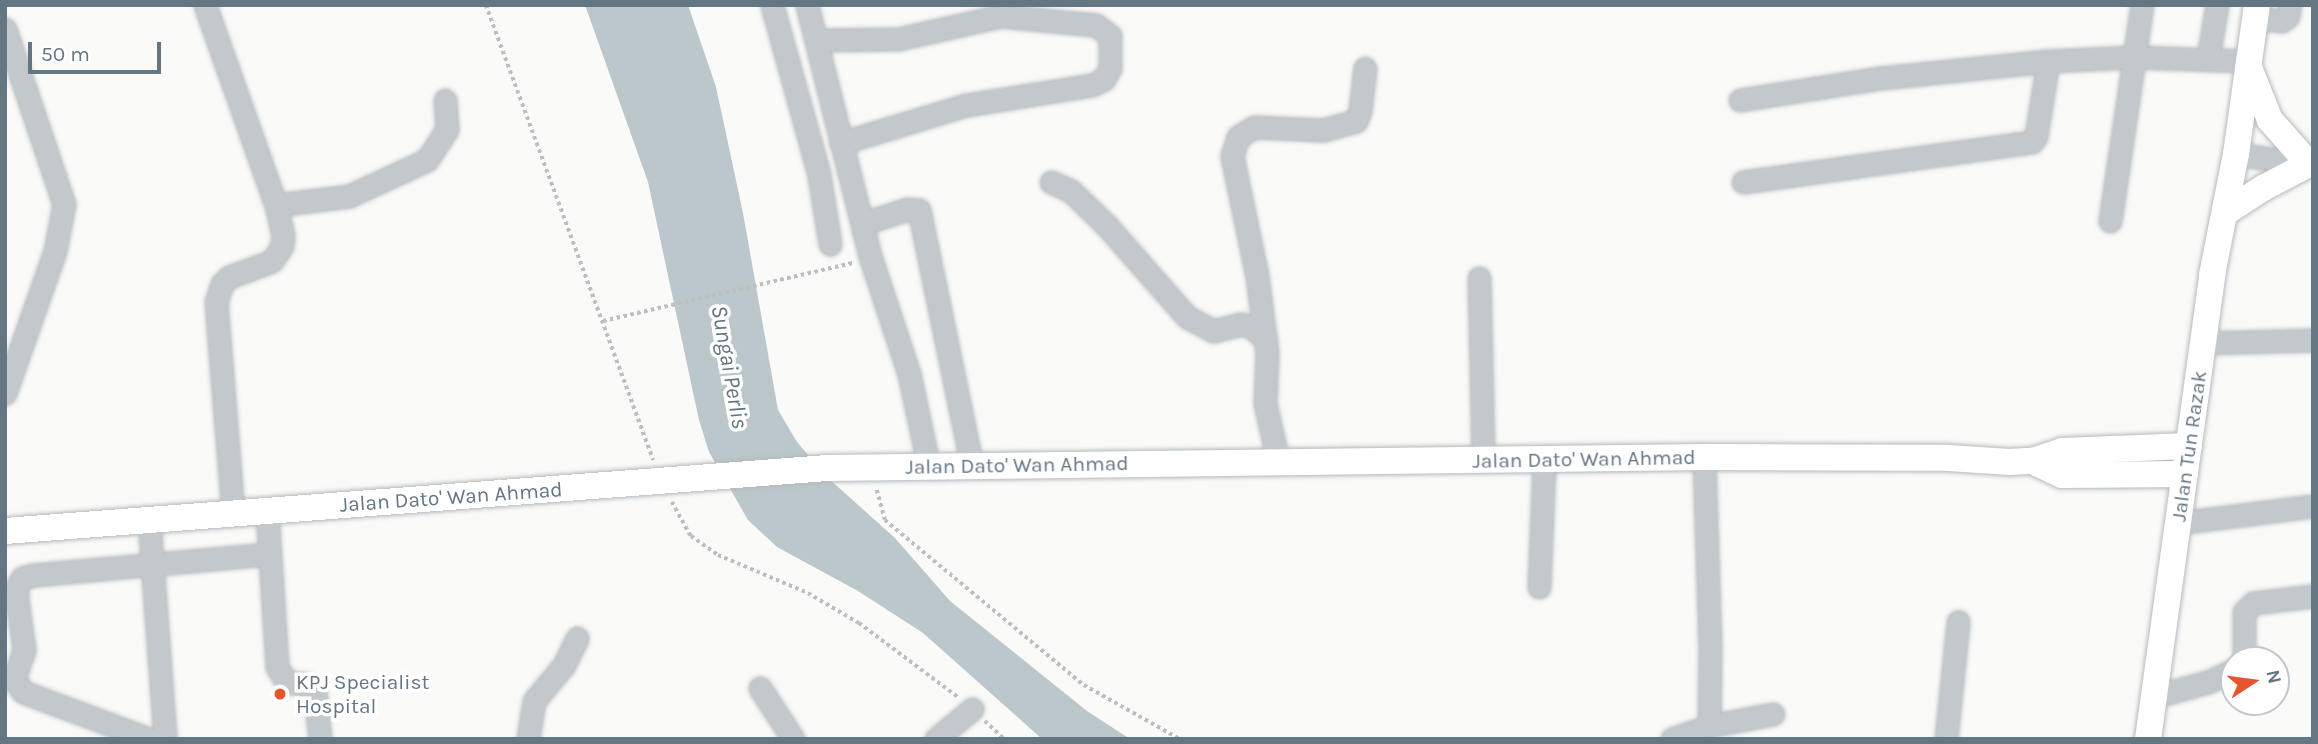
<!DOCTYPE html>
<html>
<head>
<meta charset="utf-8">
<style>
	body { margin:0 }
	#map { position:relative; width:2318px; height:744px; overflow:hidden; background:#fafaf8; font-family:Karla,sans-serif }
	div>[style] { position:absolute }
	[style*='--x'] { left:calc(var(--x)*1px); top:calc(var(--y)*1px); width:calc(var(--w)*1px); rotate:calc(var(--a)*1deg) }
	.water>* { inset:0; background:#bbc7cb }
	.path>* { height:3.5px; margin-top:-1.75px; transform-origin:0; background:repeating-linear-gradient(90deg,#bbbfc2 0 3.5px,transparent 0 7px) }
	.roads { filter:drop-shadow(0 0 2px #b5babe) drop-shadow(0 0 2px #b5babe) }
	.minor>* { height:21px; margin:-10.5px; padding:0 10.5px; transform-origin:10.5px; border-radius:10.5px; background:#c3c8cc }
	.major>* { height:26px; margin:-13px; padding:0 13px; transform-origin:13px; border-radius:13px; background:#fff }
	.dots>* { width:19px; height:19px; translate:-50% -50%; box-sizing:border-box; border:4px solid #fff; border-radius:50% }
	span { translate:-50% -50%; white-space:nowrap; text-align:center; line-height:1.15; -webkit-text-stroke:7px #fff; paint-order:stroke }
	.street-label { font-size:21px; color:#657683 }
	.poi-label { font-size:21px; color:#657683 }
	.left { translate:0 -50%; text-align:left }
	.water-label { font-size:23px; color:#60757c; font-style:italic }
	.frame { position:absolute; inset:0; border:7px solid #657683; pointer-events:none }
	.north { position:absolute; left:2220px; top:646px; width:70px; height:70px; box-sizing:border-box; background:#fff; border:2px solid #c1c8cd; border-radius:50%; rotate:77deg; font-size:19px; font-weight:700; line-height:28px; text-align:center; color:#657683 }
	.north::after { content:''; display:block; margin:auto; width:24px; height:32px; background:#e4572e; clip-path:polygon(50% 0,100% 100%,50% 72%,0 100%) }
	.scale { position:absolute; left:28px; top:42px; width:133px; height:32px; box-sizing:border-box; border:4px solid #657683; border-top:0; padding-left:9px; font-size:21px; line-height:24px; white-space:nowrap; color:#657683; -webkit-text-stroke:5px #fff; paint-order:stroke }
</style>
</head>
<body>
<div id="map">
	<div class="water">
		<div style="clip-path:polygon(585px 5px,688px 5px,716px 87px,743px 213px,778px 410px,797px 442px,828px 478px,895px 538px,950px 601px,1087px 711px,1130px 739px,1042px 739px,923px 633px,858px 591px,777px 547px,748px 520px,709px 452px,699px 420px,648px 182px)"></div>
	</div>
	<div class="path">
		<div style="--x:486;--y:5;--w:485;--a:69.8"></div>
		<div style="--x:603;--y:321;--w:256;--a:-13.1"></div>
		<div style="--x:877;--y:490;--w:31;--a:75"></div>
		<div style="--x:885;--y:520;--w:259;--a:39.7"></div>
		<div style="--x:1084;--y:685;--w:110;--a:29.4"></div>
		<div style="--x:672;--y:502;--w:39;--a:61"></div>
		<div style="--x:691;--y:536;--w:33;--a:35"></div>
		<div style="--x:718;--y:555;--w:98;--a:22.9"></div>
		<div style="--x:808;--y:593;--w:59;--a:30.5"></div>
		<div style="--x:859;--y:623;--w:124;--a:36.8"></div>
		<div style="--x:985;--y:721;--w:26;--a:43"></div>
	</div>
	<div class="roads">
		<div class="minor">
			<div style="--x:205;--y:5;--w:212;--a:70.5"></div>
			<div style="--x:276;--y:205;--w:32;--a:77"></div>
			<div style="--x:283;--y:236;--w:10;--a:96"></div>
			<div style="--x:282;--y:246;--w:18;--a:124"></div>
			<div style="--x:272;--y:261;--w:46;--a:159.6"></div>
			<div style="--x:229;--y:277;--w:10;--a:135"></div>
			<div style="--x:222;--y:284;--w:19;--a:108"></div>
			<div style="--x:216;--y:302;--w:213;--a:85.4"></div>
			<div style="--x:772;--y:5;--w:176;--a:74.5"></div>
			<div style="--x:819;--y:175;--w:70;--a:80.9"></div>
			<div style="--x:807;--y:5;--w:262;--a:75.9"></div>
			<div style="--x:871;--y:259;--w:121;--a:71.7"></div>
			<div style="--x:909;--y:374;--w:95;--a:77.9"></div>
			<div style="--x:2255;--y:18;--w:27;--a:6"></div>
			<div style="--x:2282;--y:21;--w:8;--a:-40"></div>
			<div style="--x:2288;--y:16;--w:11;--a:-80"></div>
			<div style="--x:5;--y:29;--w:185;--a:71.4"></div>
			<div style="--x:64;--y:204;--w:48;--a:100.8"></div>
			<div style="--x:55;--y:251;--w:151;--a:109.4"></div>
			<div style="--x:816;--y:40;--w:82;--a:-0.7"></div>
			<div style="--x:898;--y:39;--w:105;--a:-12.7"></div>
			<div style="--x:1000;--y:16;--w:96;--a:5.4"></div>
			<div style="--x:1096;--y:25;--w:18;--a:38"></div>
			<div style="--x:1110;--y:36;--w:32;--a:90"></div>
			<div style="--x:1110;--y:68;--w:13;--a:119"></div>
			<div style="--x:1104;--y:79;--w:13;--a:153"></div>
			<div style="--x:1092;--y:85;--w:128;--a:171"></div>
			<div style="--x:966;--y:105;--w:131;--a:163.1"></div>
			<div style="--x:2208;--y:58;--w:54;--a:-80.4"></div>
			<div style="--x:1740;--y:100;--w:143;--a:-8.9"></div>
			<div style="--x:1881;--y:78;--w:168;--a:-5.8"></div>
			<div style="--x:2048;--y:61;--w:86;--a:-2.7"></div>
			<div style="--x:2134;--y:57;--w:113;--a:2"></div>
			<div style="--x:2236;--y:154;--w:78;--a:8.1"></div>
			<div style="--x:1051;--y:182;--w:22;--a:24"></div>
			<div style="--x:1071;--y:191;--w:50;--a:44.2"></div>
			<div style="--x:1107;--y:226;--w:121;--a:48.7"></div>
			<div style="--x:1187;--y:317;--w:30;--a:28"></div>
			<div style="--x:1213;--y:331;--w:29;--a:-14"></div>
			<div style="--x:1241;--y:324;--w:11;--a:15"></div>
			<div style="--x:1252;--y:327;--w:19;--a:43"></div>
			<div style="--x:1743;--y:182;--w:292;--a:-7.9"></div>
			<div style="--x:2032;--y:142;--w:7;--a:-56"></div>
			<div style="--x:2036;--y:136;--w:76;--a:-80.9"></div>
			<div style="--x:276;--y:205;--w:74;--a:-7"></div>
			<div style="--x:349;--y:196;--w:86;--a:-24.8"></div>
			<div style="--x:427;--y:160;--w:37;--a:-57"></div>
			<div style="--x:447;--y:129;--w:29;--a:-94"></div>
			<div style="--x:2110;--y:221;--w:218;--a:-81.6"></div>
			<div style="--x:862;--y:224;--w:47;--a:-18.4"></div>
			<div style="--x:907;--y:209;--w:12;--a:5"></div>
			<div style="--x:919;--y:210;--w:262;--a:78.3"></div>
			<div style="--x:1479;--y:278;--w:182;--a:88.7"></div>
			<div style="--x:2203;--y:343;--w:110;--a:-1.6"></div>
			<div style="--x:1278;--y:461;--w:59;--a:-102.6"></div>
			<div style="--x:1265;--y:403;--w:50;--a:-87.7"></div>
			<div style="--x:1267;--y:353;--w:78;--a:-97.4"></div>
			<div style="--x:1257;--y:276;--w:123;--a:-101.8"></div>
			<div style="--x:1232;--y:156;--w:20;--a:-72"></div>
			<div style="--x:1238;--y:137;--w:19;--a:-32"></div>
			<div style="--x:1254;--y:127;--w:69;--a:2.5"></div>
			<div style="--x:1323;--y:130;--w:34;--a:-15"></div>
			<div style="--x:1356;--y:121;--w:11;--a:-68"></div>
			<div style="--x:1360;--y:111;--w:43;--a:-83.4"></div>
			<div style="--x:267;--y:511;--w:156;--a:86.3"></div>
			<div style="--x:277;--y:667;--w:13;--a:58"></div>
			<div style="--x:284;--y:678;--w:9;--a:32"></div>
			<div style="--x:292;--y:683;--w:13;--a:4"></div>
			<div style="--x:305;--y:684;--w:13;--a:42"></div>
			<div style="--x:315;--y:693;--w:46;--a:83.8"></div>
			<div style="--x:149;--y:520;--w:220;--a:85.8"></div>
			<div style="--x:2178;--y:523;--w:136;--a:-7.2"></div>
			<div style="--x:1539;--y:587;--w:126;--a:-87.7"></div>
			<div style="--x:2244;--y:660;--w:48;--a:-90"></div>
			<div style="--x:2244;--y:612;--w:13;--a:-45"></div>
			<div style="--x:2253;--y:603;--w:60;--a:-6.7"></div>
			<div style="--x:760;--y:688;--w:61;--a:57.1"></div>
			<div style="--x:2153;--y:697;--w:57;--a:-15.3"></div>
			<div style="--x:2208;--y:682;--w:29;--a:-25"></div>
			<div style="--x:1709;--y:726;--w:65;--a:-10.6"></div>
			<div style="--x:149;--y:739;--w:134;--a:-159.5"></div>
			<div style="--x:23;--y:692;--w:16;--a:-125"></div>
			<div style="--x:14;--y:679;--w:31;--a:-71"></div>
			<div style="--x:24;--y:650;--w:51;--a:-97.8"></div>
			<div style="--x:17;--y:599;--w:12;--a:-90"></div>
			<div style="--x:17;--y:587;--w:10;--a:-61"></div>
			<div style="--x:22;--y:578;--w:11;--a:-15"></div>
			<div style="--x:33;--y:575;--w:237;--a:-5.1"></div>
			<div style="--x:528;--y:739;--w:38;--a:-81"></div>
			<div style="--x:534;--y:701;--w:47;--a:-50.2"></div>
			<div style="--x:564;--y:665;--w:30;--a:-64"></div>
			<div style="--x:936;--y:739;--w:47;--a:-39.8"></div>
			<div style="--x:1672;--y:739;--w:39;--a:-19"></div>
			<div style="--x:1709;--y:726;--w:77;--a:-89.3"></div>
			<div style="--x:1710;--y:649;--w:192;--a:-91.8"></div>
			<div style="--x:1946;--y:739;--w:118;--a:-84.1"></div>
		</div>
		<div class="major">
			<div style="--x:2226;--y:212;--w:44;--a:-33"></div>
			<div style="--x:2263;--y:188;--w:52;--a:-27.6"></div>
			<div style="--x:2309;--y:164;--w:59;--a:-131.6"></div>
			<div style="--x:2270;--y:120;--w:54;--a:-111.8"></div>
			<div style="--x:2032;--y:461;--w:33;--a:25"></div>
			<div style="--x:2062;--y:475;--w:123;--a:-0.5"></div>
			<div style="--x:5;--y:531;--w:824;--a:-4.38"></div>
			<div style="--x:827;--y:468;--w:877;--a:-0.72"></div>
			<div style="--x:1704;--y:457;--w:245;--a:0.2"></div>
			<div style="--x:1949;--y:458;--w:61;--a:3.8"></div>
			<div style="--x:2010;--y:462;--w:22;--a:-3"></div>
			<div style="--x:2032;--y:461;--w:32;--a:-18"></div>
			<div style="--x:2062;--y:451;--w:127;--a:-2.3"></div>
			<div style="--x:2148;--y:739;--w:468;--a:-82.1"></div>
			<div style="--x:2212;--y:275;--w:123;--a:-78.8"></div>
			<div style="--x:2236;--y:154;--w:150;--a:-82"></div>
		</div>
	</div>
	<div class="dots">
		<div style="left:280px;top:694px;background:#e4572e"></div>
	</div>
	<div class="street-label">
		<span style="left:2189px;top:446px;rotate:-82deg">Jalan Tun Razak</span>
		<span style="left:1584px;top:459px;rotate:-1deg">Jalan Dato' Wan Ahmad</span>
		<span style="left:1017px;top:465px;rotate:-1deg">Jalan Dato' Wan Ahmad</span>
		<span style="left:451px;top:497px;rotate:-4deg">Jalan Dato' Wan Ahmad</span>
	</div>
	<div class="poi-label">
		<span class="left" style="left:296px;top:694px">KPJ Specialist<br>Hospital</span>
	</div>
	<div class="water-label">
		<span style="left:729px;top:367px;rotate:80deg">Sungai Perlis</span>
	</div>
	<div class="frame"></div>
	<div class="north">N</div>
	<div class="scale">50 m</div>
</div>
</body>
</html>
